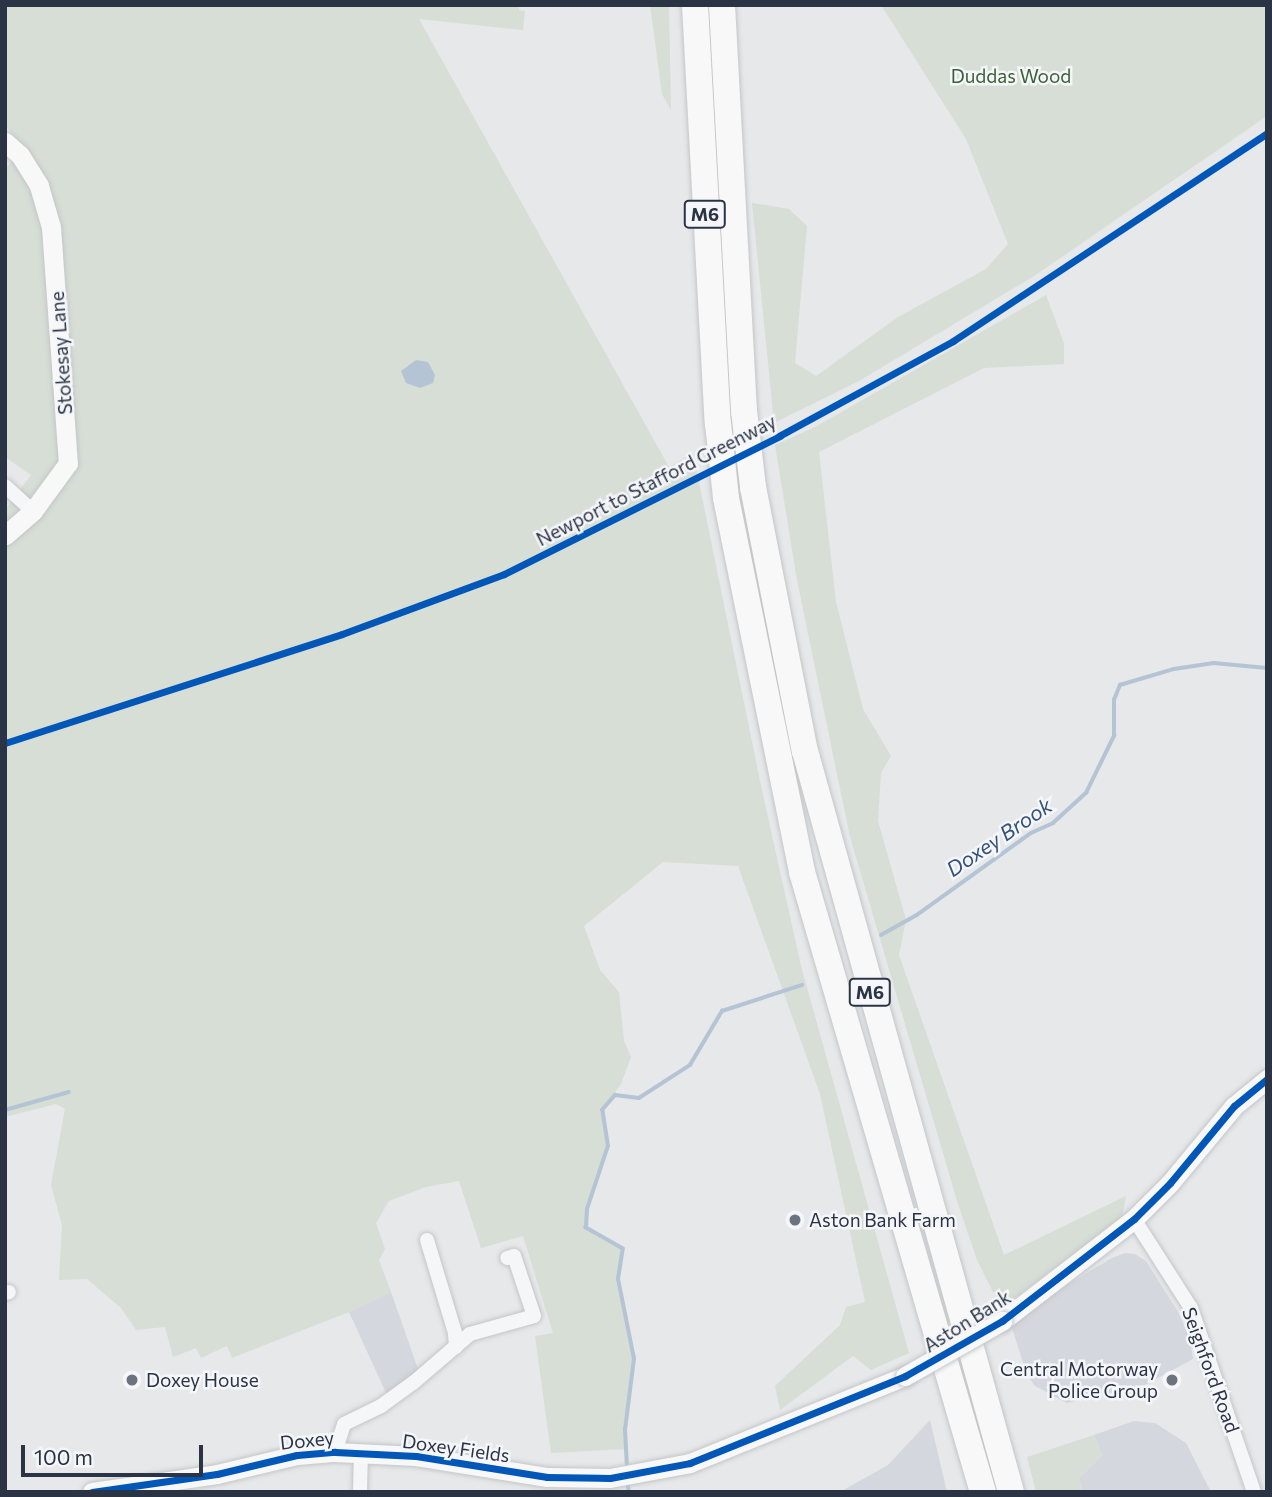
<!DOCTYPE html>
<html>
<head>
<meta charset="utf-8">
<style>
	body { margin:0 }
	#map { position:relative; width:1272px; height:1497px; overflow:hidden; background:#e6e8ea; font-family:Commissioner,sans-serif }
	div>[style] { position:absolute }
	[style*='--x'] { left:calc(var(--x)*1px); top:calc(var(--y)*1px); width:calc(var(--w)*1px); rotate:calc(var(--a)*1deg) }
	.built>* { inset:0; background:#d4d7dd }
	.green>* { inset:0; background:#d6ded6 }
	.water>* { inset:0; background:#b4c4d5 }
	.stream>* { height:3.5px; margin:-1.75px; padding:0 1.75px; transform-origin:1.75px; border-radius:1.75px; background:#b4c4d5 }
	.roads { filter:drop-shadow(0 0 2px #c4c6c8) drop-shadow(0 0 2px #c4c6c8) }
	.street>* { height:14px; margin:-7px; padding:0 7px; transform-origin:7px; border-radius:7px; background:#f5f6f7 }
	.secondary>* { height:19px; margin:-9.5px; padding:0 9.5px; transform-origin:9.5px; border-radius:9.5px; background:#f8f8f8 }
	.highway>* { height:26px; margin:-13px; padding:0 13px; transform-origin:13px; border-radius:13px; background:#f8f8f8 }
	.bridges { filter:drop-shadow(0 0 2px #c4c6c8) drop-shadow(0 0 2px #c4c6c8) }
	.secondary-bridge>* { height:19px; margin:-9.5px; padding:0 9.5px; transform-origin:9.5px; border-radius:9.5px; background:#f8f8f8 }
	.cycleway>* { height:7px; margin:-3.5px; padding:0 3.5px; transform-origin:3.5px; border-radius:3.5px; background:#0057b8 }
	.dots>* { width:19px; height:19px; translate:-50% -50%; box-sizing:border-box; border:4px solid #f4f6f9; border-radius:50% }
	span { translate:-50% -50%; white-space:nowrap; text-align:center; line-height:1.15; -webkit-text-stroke:5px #f4f6f9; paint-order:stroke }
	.shield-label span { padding:2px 5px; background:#f4f6f9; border:2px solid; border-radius:5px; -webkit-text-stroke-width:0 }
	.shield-label { font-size:18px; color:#2b3445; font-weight:700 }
	.park-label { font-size:19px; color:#3f6138 }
	.street-label { font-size:19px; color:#2b3445 }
	.poi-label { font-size:19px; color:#2b3445 }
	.left { translate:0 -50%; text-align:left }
	.right { translate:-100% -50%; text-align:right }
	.water-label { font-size:21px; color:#34527a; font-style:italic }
	.frame { position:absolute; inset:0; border:7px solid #2b3445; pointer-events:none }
	.scale { position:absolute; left:21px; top:1445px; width:182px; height:32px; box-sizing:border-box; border:4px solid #2b3445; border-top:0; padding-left:9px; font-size:21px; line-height:24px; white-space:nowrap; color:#2b3445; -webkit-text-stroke:5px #f4f6f9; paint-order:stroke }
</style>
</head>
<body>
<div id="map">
	<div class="built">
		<div style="clip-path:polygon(1125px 1253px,1135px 1254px,1146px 1261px,1178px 1312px,1190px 1339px,1193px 1359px,1145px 1385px,1067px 1403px,1035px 1386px,1027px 1375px,1011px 1325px,1065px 1286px,1112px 1258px)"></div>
		<div style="clip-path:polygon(391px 1292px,419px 1372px,387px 1395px,349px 1312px)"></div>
		<div style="clip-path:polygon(930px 1420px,947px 1492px,840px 1492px,888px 1465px)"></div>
		<div style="clip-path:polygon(1134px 1421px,1155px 1423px,1186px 1443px,1211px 1492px,1083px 1492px,1079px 1478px,1102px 1455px,1094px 1435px)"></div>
	</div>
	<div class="green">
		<div style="clip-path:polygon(5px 5px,519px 5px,519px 10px,525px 11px,523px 30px,419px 19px,669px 467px,693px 453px,760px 781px,801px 966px,909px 1353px,871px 1370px,853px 1356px,780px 1410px,775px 1386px,840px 1325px,846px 1307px,865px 1302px,820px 1094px,738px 866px,663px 862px,584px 926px,600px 970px,619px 992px,624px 1041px,631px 1057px,621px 1084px,602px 1110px,608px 1146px,587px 1209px,586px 1228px,623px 1249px,618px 1279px,634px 1359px,625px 1430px,626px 1449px,551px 1453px,535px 1336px,553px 1333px,523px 1236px,481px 1248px,459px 1181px,426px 1187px,389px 1201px,376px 1223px,385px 1249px,379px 1260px,391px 1292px,349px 1312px,232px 1358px,227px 1346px,201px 1358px,196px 1348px,173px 1357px,165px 1327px,136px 1330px,121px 1308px,87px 1279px,59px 1280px,62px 1225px,51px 1185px,65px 1109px,56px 1104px,5px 1117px,5px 510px,31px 475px,5px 457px,5px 168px,26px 150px,5px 125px)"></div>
		<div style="clip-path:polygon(650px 5px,669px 5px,671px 110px,662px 94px)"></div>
		<div style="clip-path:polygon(881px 5px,1267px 5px,1267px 116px,1034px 276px,859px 381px,774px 423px,752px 203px,789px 209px,807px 226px,795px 363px,816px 376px,898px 317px,986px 269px,1008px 244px,966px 139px)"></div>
		<div style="clip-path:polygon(1046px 295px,1064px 343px,1064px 364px,984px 368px,819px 452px,836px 602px,863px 709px,891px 756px,881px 773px,878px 821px,906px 920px,899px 955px,1004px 1255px,1126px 1196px,1122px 1218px,1001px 1308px,977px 1260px,958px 1204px,850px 837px,797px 580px,775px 445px,817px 426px)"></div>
		<div style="clip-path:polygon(1094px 1435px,1102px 1455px,1079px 1478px,1083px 1492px,1036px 1492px,1027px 1457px)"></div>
	</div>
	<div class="water">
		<div style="clip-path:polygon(416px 360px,428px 362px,435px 375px,433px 383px,420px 388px,406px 383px,401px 371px)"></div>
	</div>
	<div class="stream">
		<div style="--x:881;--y:935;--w:41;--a:-29.1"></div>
		<div style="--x:917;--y:915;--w:140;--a:-35.7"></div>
		<div style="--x:1031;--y:833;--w:24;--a:-24"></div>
		<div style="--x:1053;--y:823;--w:45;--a:-42.3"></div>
		<div style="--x:1086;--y:793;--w:64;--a:-63.8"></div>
		<div style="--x:1114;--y:736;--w:36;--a:-90"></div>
		<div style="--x:1114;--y:700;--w:16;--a:-68"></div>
		<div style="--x:1120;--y:685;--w:56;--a:-16.5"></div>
		<div style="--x:1174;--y:669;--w:40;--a:-8.5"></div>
		<div style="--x:1214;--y:663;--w:53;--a:5.4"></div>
		<div style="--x:5;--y:1110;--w:66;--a:-15.7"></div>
		<div style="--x:627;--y:1468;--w:38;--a:-93"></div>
		<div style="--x:625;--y:1430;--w:72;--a:-82.8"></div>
		<div style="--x:634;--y:1359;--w:82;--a:-101.3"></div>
		<div style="--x:618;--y:1279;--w:30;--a:-81"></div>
		<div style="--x:623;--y:1249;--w:43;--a:-150.4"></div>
		<div style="--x:586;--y:1228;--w:19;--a:-87"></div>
		<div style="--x:587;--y:1209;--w:66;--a:-71.6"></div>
		<div style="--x:608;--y:1146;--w:36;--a:-99"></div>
		<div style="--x:602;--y:1110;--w:20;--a:-49"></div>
		<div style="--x:615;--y:1095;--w:24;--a:7"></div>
		<div style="--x:639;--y:1098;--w:61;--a:-32.9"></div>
		<div style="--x:690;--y:1065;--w:63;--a:-59.3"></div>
		<div style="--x:722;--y:1011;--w:84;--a:-18"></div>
		<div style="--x:628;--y:1482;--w:10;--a:84"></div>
	</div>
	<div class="roads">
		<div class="street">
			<div style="--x:5;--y:486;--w:38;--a:42"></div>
			<div style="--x:1134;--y:1219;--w:106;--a:57.4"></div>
			<div style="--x:1191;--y:1308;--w:194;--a:71.1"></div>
			<div style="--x:427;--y:1240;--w:97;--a:73.2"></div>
			<div style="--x:455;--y:1333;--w:14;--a:86"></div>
			<div style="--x:5;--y:1293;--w:4;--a:-14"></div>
			<div style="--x:335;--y:1452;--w:29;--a:-72"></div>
			<div style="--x:344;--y:1424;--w:41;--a:-25.9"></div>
			<div style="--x:381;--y:1406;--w:39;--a:-36"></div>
			<div style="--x:413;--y:1383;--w:75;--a:-40.7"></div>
			<div style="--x:470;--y:1334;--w:66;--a:-15.7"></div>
			<div style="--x:534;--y:1316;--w:63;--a:-108.4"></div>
			<div style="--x:514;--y:1256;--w:7;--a:164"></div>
			<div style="--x:360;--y:1492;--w:40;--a:-88.6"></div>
		</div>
		<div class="secondary">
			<div style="--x:5;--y:142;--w:20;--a:41"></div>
			<div style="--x:20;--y:155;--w:36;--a:58"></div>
			<div style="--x:39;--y:186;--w:43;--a:73.7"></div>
			<div style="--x:51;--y:227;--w:237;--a:85.9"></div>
			<div style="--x:68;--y:463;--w:59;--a:126.1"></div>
			<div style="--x:33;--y:511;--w:37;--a:139"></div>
			<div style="--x:1002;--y:1321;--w:167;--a:-37.7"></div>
			<div style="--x:1134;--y:1219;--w:51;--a:-45"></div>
			<div style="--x:1170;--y:1183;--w:100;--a:-50.3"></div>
			<div style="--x:1234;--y:1106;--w:43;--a:-39.3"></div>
			<div style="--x:92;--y:1492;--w:126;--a:-8.2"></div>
			<div style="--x:217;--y:1474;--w:82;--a:-13.4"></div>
			<div style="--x:297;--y:1455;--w:38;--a:-5"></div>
			<div style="--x:335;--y:1452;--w:81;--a:2.8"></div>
			<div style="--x:416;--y:1456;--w:133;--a:9.1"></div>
			<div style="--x:547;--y:1477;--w:63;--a:0.9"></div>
			<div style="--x:610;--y:1478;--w:81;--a:-10.6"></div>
			<div style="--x:690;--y:1463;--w:232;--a:-22"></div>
		</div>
		<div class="highway">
			<div style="--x:695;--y:5;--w:419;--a:86.9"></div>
			<div style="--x:718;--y:423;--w:75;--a:83.9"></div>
			<div style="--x:726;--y:498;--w:382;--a:78.5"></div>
			<div style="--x:802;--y:872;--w:646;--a:73.73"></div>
			<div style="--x:722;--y:5;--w:407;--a:86.9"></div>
			<div style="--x:744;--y:411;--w:77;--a:83.2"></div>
			<div style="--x:753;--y:487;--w:269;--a:78.9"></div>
			<div style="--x:805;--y:751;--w:769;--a:74.46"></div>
		</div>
	</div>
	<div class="bridges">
		<div class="secondary-bridge">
			<div style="--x:905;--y:1376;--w:112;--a:-29.6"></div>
		</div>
	</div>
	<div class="cycleway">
		<div style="--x:5;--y:743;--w:354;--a:-17.9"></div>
		<div style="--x:342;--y:634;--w:173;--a:-20.3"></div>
		<div style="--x:504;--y:574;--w:308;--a:-26.6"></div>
		<div style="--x:779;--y:436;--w:198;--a:-28.6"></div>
		<div style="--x:953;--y:341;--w:377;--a:-33.5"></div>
		<div style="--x:92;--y:1492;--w:126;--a:-8.2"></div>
		<div style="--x:217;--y:1474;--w:82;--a:-13.4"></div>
		<div style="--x:297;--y:1455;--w:38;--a:-5"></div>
		<div style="--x:335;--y:1452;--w:81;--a:2.8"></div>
		<div style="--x:416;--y:1456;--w:133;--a:9.1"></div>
		<div style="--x:547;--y:1477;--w:63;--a:0.9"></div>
		<div style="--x:610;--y:1478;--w:81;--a:-10.6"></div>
		<div style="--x:690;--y:1463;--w:232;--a:-22"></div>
		<div style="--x:905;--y:1376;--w:112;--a:-29.6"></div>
		<div style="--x:1002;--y:1321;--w:167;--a:-37.7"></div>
		<div style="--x:1134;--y:1219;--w:51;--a:-45"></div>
		<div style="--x:1170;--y:1183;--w:100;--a:-50.3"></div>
		<div style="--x:1234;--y:1106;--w:43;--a:-39.3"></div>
	</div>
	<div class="dots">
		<div style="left:795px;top:1220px;background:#6c737f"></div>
		<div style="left:132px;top:1380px;background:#6c737f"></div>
		<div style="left:1172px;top:1380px;background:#6c737f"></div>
	</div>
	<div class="shield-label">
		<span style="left:705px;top:214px">M6</span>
		<span style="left:870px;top:992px">M6</span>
	</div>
	<div class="park-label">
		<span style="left:1011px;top:76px">Duddas Wood</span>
	</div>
	<div class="street-label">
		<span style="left:61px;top:353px;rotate:-94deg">Stokesay Lane</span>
		<span style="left:656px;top:480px;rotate:-27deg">Newport to Stafford Greenway</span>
		<span style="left:967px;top:1321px;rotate:-32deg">Aston Bank</span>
		<span style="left:1211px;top:1370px;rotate:70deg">Seighford Road</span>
		<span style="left:307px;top:1440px;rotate:-6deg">Doxey</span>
		<span style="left:456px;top:1448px;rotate:8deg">Doxey Fields</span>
	</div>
	<div class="poi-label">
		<span class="left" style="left:809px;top:1220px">Aston Bank Farm</span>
		<span class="right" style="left:1158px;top:1380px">Central Motorway<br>Police Group</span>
		<span class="left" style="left:146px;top:1380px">Doxey House</span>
	</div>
	<div class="water-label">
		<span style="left:999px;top:837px;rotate:-34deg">Doxey Brook</span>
	</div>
	<div class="frame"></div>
	<div class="scale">100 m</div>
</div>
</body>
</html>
